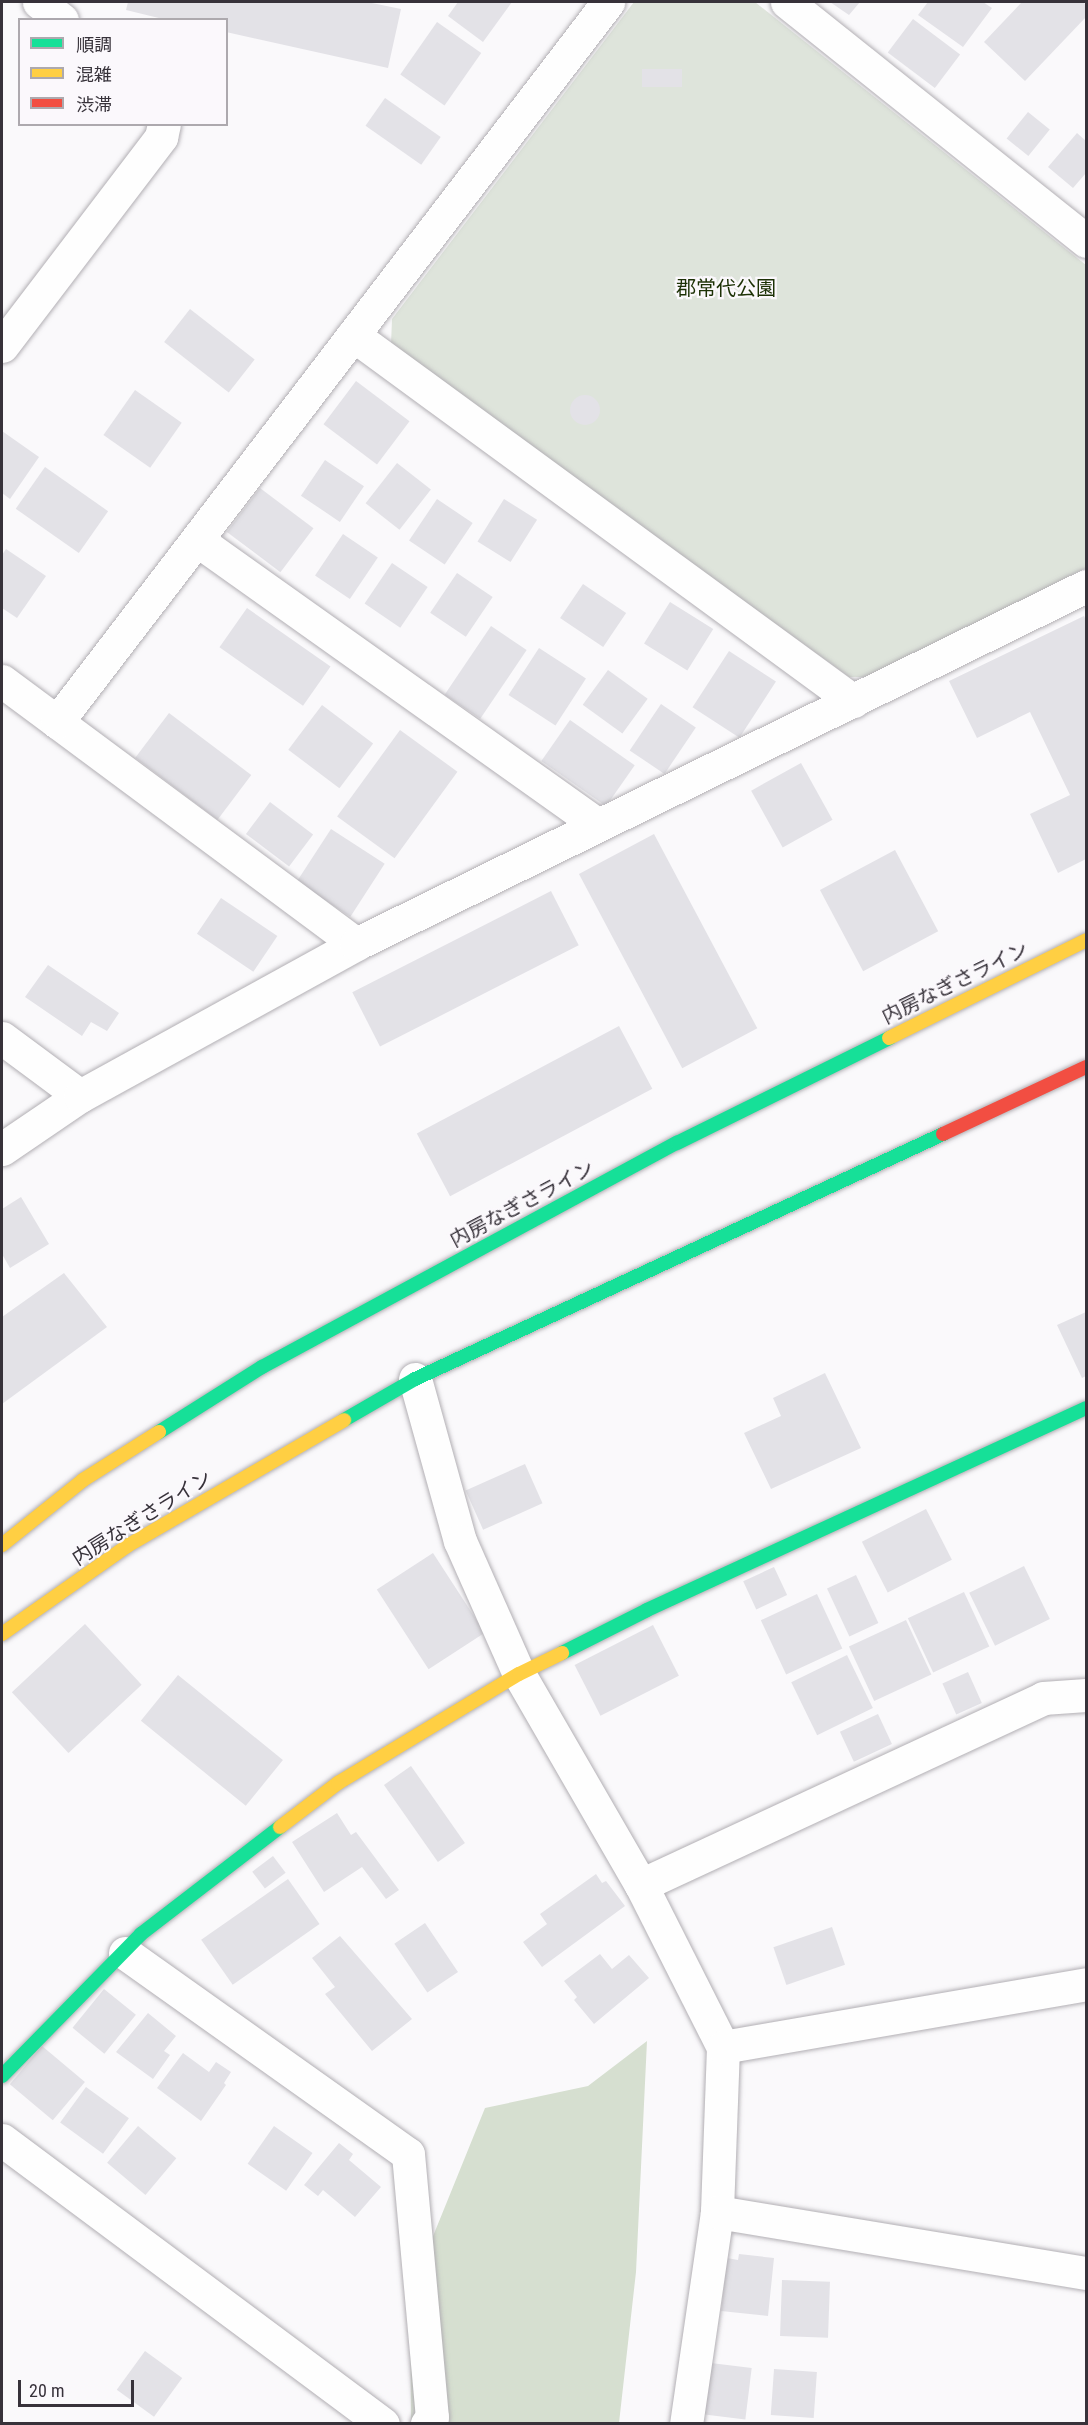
<!DOCTYPE html>
<html>
<head>
<meta charset="utf-8">
<style>
	body { margin:0 }
	#map { position:relative; width:1088px; height:2425px; overflow:hidden; background:#faf9fb; font-family:"Roboto Condensed","Noto Sans JP",sans-serif }
	div>[style] { position:absolute }
	[style*='--x'] { left:calc(var(--x)*1px); top:calc(var(--y)*1px); width:calc(var(--w)*1px); rotate:calc(var(--a)*1deg) }
	.green>* { inset:0; background:#dee4db }
	.forest>* { inset:0; background:#d6dfd0 }
	.building>* { inset:0; background:#e3e2e7; transform-origin:0 0 }
	.round { border-radius:50% }
	.roads { filter:drop-shadow(0 0 2px #b2afb4) drop-shadow(0 0 2px #b2afb4) }
	.street>* { height:33px; margin:-16.5px; padding:0 16.5px; transform-origin:16.5px; border-radius:16.5px; background:#fefefe }
	.fast>* { height:14px; margin:-7px; padding:0 7px; transform-origin:7px; border-radius:7px; background:#16e098 }
	.slow>* { height:14px; margin:-7px; padding:0 7px; transform-origin:7px; border-radius:7px; background:#ffcf43 }
	.jam>* { height:14px; margin:-7px; padding:0 7px; transform-origin:7px; border-radius:7px; background:#f24e42 }
	span { translate:-50% -50%; white-space:nowrap; text-align:center; line-height:1.15; -webkit-text-stroke:4.5px #fbf8fc; paint-order:stroke }
	.park-label { font-size:20px; color:#1c3105 }
	.street-label { font-size:20px; color:#37323a }
	.frame { position:absolute; inset:0; border:3px solid #37323a; pointer-events:none }
	.legend { position:absolute; left:18px; top:18px; width:210px; height:108px; box-sizing:border-box; background:#fbf8fc; border:2px solid #ada9ae; margin:0; padding:8px 10px; list-style:none; font-size:18px; color:#37323a }
	.legend li { display:flex; align-items:center; gap:12px; height:30px }
	.legend b { width:30px; border:2px solid #ada9ae }
	.scale { position:absolute; left:18px; top:2380px; width:116px; height:27px; box-sizing:border-box; border:3px solid #37323a; border-top:0; padding-left:8px; font-size:18px; line-height:21px; white-space:nowrap; color:#37323a; -webkit-text-stroke:4px #fbf8fc; paint-order:stroke }
</style>
</head>
<body>
<div id="map">
	<div class="green">
		<div style="clip-path:polygon(634px 2px,755px 2px,1086px 265px,1086px 568px,868px 677px,849px 677px,391px 345px,392px 319px)"></div>
	</div>
	<div class="forest">
		<div style="clip-path:polygon(647px 2041px,636px 2272px,619px 2423px,411px 2423px,410px 2293px,485px 2108px,588px 2086px)"></div>
	</div>
	<div class="building">
		<div style="clip-path:polygon(128px 2px,367px 2px,401px 9px,388px 68px,226px 32px,226px 20px,167px 20px,126px 10px)"></div>
		<div style="clip-path:polygon(458px 2px,512px 2px,483px 42px,448px 16px)"></div>
		<div style="clip-path:polygon(830px 2px,860px 2px,849px 15px)"></div>
		<div style="clip-path:polygon(928px 2px,983px 2px,992px 8px,963px 47px,918px 15px)"></div>
		<div style="clip-path:polygon(1022px 2px,1083px 2px,1086px 5px,1086px 17px,1025px 81px,984px 42px)"></div>
		<div style="left:913px;top:19px;width:59px;height:42px;rotate:37deg"></div>
		<div style="left:437px;top:22px;width:54px;height:64px;rotate:35deg"></div>
		<div style="left:642px;top:69px;width:40px;height:18px"></div>
		<div style="left:385px;top:98px;width:68px;height:34px;rotate:35deg"></div>
		<div style="left:1028px;top:112px;width:28px;height:34px;rotate:39deg"></div>
		<div style="clip-path:polygon(1077px 133px,1086px 141px,1086px 173px,1073px 188px,1048px 167px)"></div>
		<div style="left:190px;top:309px;width:82px;height:42px;rotate:38deg"></div>
		<div style="left:356px;top:381px;width:67px;height:54px;rotate:37deg"></div>
		<div style="left:135px;top:390px;width:57px;height:55px;rotate:35deg"></div>
		<div class="round" style="left:570px;top:395px;width:30px;height:30px"></div>
		<div style="clip-path:polygon(2px 431px,39px 457px,10px 499px,2px 493px)"></div>
		<div style="left:325px;top:460px;width:47px;height:43px;rotate:34deg"></div>
		<div style="left:397px;top:463px;width:43px;height:51px;rotate:38deg"></div>
		<div style="left:45px;top:467px;width:77px;height:51px;rotate:35deg"></div>
		<div style="left:260px;top:488px;width:67px;height:55px;rotate:37deg"></div>
		<div style="left:437px;top:499px;width:43px;height:50px;rotate:34deg"></div>
		<div style="left:504px;top:499px;width:39px;height:50px;rotate:32deg"></div>
		<div style="left:343px;top:534px;width:42px;height:50px;rotate:34deg"></div>
		<div style="clip-path:polygon(6px 549px,46px 576px,17px 618px,2px 608px,2px 555px)"></div>
		<div style="left:392px;top:563px;width:43px;height:49px;rotate:34deg"></div>
		<div style="left:457px;top:573px;width:43px;height:48px;rotate:34deg"></div>
		<div style="left:583px;top:584px;width:52px;height:41px;rotate:34deg"></div>
		<div style="left:670px;top:602px;width:51px;height:49px;rotate:32deg"></div>
		<div style="left:247px;top:608px;width:102px;height:48px;rotate:35deg"></div>
		<div style="clip-path:polygon(1084px 616px,1086px 620px,1086px 859px,1058px 873px,1030px 814px,1070px 795px,1030px 712px,977px 738px,949px 681px)"></div>
		<div style="left:491px;top:626px;width:43px;height:83px;rotate:34deg"></div>
		<div style="left:539px;top:648px;width:56px;height:56px;rotate:33deg"></div>
		<div style="left:729px;top:651px;width:56px;height:67px;rotate:33deg"></div>
		<div style="left:608px;top:670px;width:49px;height:43px;rotate:36deg"></div>
		<div style="left:661px;top:704px;width:42px;height:56px;rotate:34deg"></div>
		<div style="left:322px;top:705px;width:64px;height:56px;rotate:37deg"></div>
		<div style="left:169px;top:713px;width:103px;height:56px;rotate:37deg"></div>
		<div style="left:570px;top:720px;width:79px;height:50px;rotate:35deg"></div>
		<div style="left:400px;top:730px;width:71px;height:107px;rotate:36deg"></div>
		<div style="left:801px;top:763px;width:65px;height:57px;rotate:61deg"></div>
		<div style="left:270px;top:802px;width:54px;height:40px;rotate:37deg"></div>
		<div style="left:331px;top:829px;width:64px;height:63px;rotate:33deg"></div>
		<div style="left:654px;top:834px;width:220px;height:85px;rotate:62deg"></div>
		<div style="left:895px;top:850px;width:92px;height:85px;rotate:62deg"></div>
		<div style="left:551px;top:891px;width:61px;height:223px;rotate:63deg"></div>
		<div style="left:221px;top:898px;width:68px;height:43px;rotate:34deg"></div>
		<div style="clip-path:polygon(48px 965px,119px 1013px,107px 1031px,91px 1022px,82px 1036px,25px 997px)"></div>
		<div style="left:619px;top:1026px;width:71px;height:229px;rotate:62deg"></div>
		<div style="clip-path:polygon(21px 1197px,49px 1244px,10px 1268px,2px 1254px,2px 1209px)"></div>
		<div style="clip-path:polygon(64px 1273px,107px 1327px,2px 1404px,2px 1317px)"></div>
		<div style="clip-path:polygon(1086px 1312px,1086px 1376px,1082px 1378px,1057px 1325px)"></div>
		<div style="clip-path:polygon(825px 1373px,861px 1448px,771px 1489px,744px 1433px,781px 1416px,773px 1398px)"></div>
		<div style="left:525px;top:1464px;width:43px;height:65px;rotate:66deg"></div>
		<div style="left:926px;top:1509px;width:57px;height:72px;rotate:63deg"></div>
		<div style="left:433px;top:1553px;width:95px;height:67px;rotate:57deg"></div>
		<div style="left:1024px;top:1566px;width:59px;height:61px;rotate:64deg"></div>
		<div style="left:774px;top:1567px;width:31px;height:34px;rotate:65deg"></div>
		<div style="left:856px;top:1575px;width:53px;height:32px;rotate:65deg"></div>
		<div style="left:964px;top:1592px;width:60px;height:62px;rotate:65deg"></div>
		<div style="left:817px;top:1594px;width:60px;height:62px;rotate:65deg"></div>
		<div style="left:906px;top:1620px;width:60px;height:63px;rotate:65deg"></div>
		<div style="left:85px;top:1624px;width:83px;height:100px;rotate:47deg"></div>
		<div style="left:653px;top:1625px;width:57px;height:88px;rotate:63deg"></div>
		<div style="left:847px;top:1655px;width:59px;height:62px;rotate:64deg"></div>
		<div style="left:968px;top:1672px;width:34px;height:28px;rotate:66deg"></div>
		<div style="left:178px;top:1675px;width:135px;height:59px;rotate:39deg"></div>
		<div style="left:878px;top:1714px;width:33px;height:42px;rotate:65deg"></div>
		<div style="left:411px;top:1766px;width:94px;height:33px;rotate:55deg"></div>
		<div style="clip-path:polygon(337px 1813px,351px 1835px,356px 1832px,399px 1890px,386px 1899px,362px 1867px,324px 1892px,292px 1842px)"></div>
		<div style="left:273px;top:1856px;width:21px;height:26px;rotate:53deg"></div>
		<div style="clip-path:polygon(596px 1874px,602px 1883px,606px 1881px,625px 1906px,542px 1967px,523px 1942px,547px 1924px,540px 1914px)"></div>
		<div style="left:288px;top:1879px;width:55px;height:106px;rotate:55deg"></div>
		<div style="left:425px;top:1923px;width:59px;height:37px;rotate:56deg"></div>
		<div style="left:832px;top:1927px;width:40px;height:62px;rotate:71deg"></div>
		<div style="clip-path:polygon(340px 1936px,412px 2019px,372px 2051px,325px 1994px,335px 1987px,312px 1958px)"></div>
		<div style="clip-path:polygon(600px 1954px,612px 1969px,629px 1955px,649px 1978px,594px 2024px,574px 2000px,577px 1997px,564px 1981px)"></div>
		<div style="left:104px;top:1989px;width:41px;height:50px;rotate:39deg"></div>
		<div style="clip-path:polygon(148px 2013px,176px 2036px,164px 2051px,170px 2055px,153px 2079px,116px 2052px)"></div>
		<div style="left:42px;top:2046px;width:56px;height:50px;rotate:40deg"></div>
		<div style="clip-path:polygon(183px 2053px,209px 2072px,216px 2062px,231px 2072px,224px 2083px,226px 2085px,201px 2121px,157px 2088px)"></div>
		<div style="left:86px;top:2087px;width:53px;height:44px;rotate:36deg"></div>
		<div style="left:138px;top:2126px;width:50px;height:48px;rotate:40deg"></div>
		<div style="left:274px;top:2126px;width:47px;height:46px;rotate:35deg"></div>
		<div style="clip-path:polygon(339px 2143px,353px 2154px,349px 2160px,381px 2187px,355px 2217px,323px 2190px,318px 2196px,304px 2185px)"></div>
		<div style="clip-path:polygon(739px 2254px,774px 2258px,768px 2316px,721px 2311px,727px 2258px,738px 2260px)"></div>
		<div style="left:782px;top:2280px;width:48px;height:56px;rotate:2deg"></div>
		<div style="left:145px;top:2351px;width:46px;height:48px;rotate:36deg"></div>
		<div style="left:711px;top:2363px;width:41px;height:52px;rotate:7deg"></div>
		<div style="left:774px;top:2369px;width:43px;height:46px;rotate:4deg"></div>
	</div>
	<div class="roads">
		<div class="street">
			<div style="--x:39;--y:2;--w:29;--a:38"></div>
			<div style="--x:787;--y:2;--w:383;--a:38.6"></div>
			<div style="--x:353;--y:335;--w:620;--a:36.2"></div>
			<div style="--x:2;--y:346;--w:263;--a:-52.7"></div>
			<div style="--x:161;--y:137;--w:13;--a:-77"></div>
			<div style="--x:197;--y:540;--w:492;--a:35.4"></div>
			<div style="--x:2;--y:681;--w:441;--a:36.6"></div>
			<div style="--x:57;--y:722;--w:907;--a:-52.57"></div>
			<div style="--x:2;--y:1038;--w:97;--a:36.6"></div>
			<div style="--x:2;--y:1149;--w:94;--a:-34.2"></div>
			<div style="--x:80;--y:1096;--w:315;--a:-28.8"></div>
			<div style="--x:356;--y:944;--w:813;--a:-26.12"></div>
			<div style="--x:415;--y:1379;--w:168;--a:74.5"></div>
			<div style="--x:460;--y:1541;--w:145;--a:66.1"></div>
			<div style="--x:519;--y:1674;--w:244;--a:60"></div>
			<div style="--x:641;--y:1885;--w:182;--a:63.2"></div>
			<div style="--x:723;--y:2047;--w:165;--a:92.1"></div>
			<div style="--x:717;--y:2212;--w:214;--a:98.3"></div>
			<div style="--x:641;--y:1885;--w:443;--a:-24.9"></div>
			<div style="--x:1043;--y:1698;--w:43;--a:-4"></div>
			<div style="--x:125;--y:1953;--w:347;--a:35.4"></div>
			<div style="--x:408;--y:2154;--w:264;--a:84.8"></div>
			<div style="--x:432;--y:2417;--w:9;--a:126"></div>
			<div style="--x:723;--y:2047;--w:368;--a:-9.8"></div>
			<div style="--x:2;--y:2140;--w:475;--a:36.7"></div>
			<div style="--x:717;--y:2212;--w:374;--a:9.4"></div>
		</div>
		<div class="fast">
			<div style="--x:344;--y:1420;--w:82;--a:-30"></div>
			<div style="--x:415;--y:1379;--w:582;--a:-24.89"></div>
			<div style="--x:159;--y:1432;--w:122;--a:-32.3"></div>
			<div style="--x:262;--y:1367;--w:472;--a:-28.4"></div>
			<div style="--x:677;--y:1143;--w:237;--a:-26.3"></div>
			<div style="--x:562;--y:1653;--w:95;--a:-26.8"></div>
			<div style="--x:647;--y:1610;--w:483;--a:-24.7"></div>
			<div style="--x:2;--y:2076;--w:199;--a:-45.6"></div>
			<div style="--x:141;--y:1934;--w:175;--a:-37.6"></div>
		</div>
		<div class="slow">
			<div style="--x:889;--y:1038;--w:220;--a:-26.4"></div>
			<div style="--x:2;--y:1545;--w:104;--a:-38.7"></div>
			<div style="--x:83;--y:1480;--w:90;--a:-32.3"></div>
			<div style="--x:2;--y:1634;--w:153;--a:-35.1"></div>
			<div style="--x:127;--y:1546;--w:251;--a:-30.1"></div>
			<div style="--x:280;--y:1827;--w:73;--a:-37.2"></div>
			<div style="--x:338;--y:1783;--w:211;--a:-31.1"></div>
			<div style="--x:519;--y:1674;--w:48;--a:-26"></div>
		</div>
		<div class="jam">
			<div style="--x:943;--y:1134;--w:158;--a:-25.1"></div>
		</div>
	</div>
	<div class="park-label">
		<span style="left:726px;top:288px">郡常代公園</span>
	</div>
	<div class="street-label">
		<span style="left:955px;top:983px;rotate:-26deg">内房なぎさライン</span>
		<span style="left:522px;top:1204px;rotate:-28deg">内房なぎさライン</span>
		<span style="left:142px;top:1518px;rotate:-32deg">内房なぎさライン</span>
	</div>
	<div class="frame"></div>
	<ul class="legend">
	<li><b style="height:8px;background:#16e098"></b>順調</li>
	<li><b style="height:8px;background:#ffcf43"></b>混雑</li>
	<li><b style="height:8px;background:#f24e42"></b>渋滞</li>
	</ul>
	<div class="scale">20 m</div>
</div>
</body>
</html>
